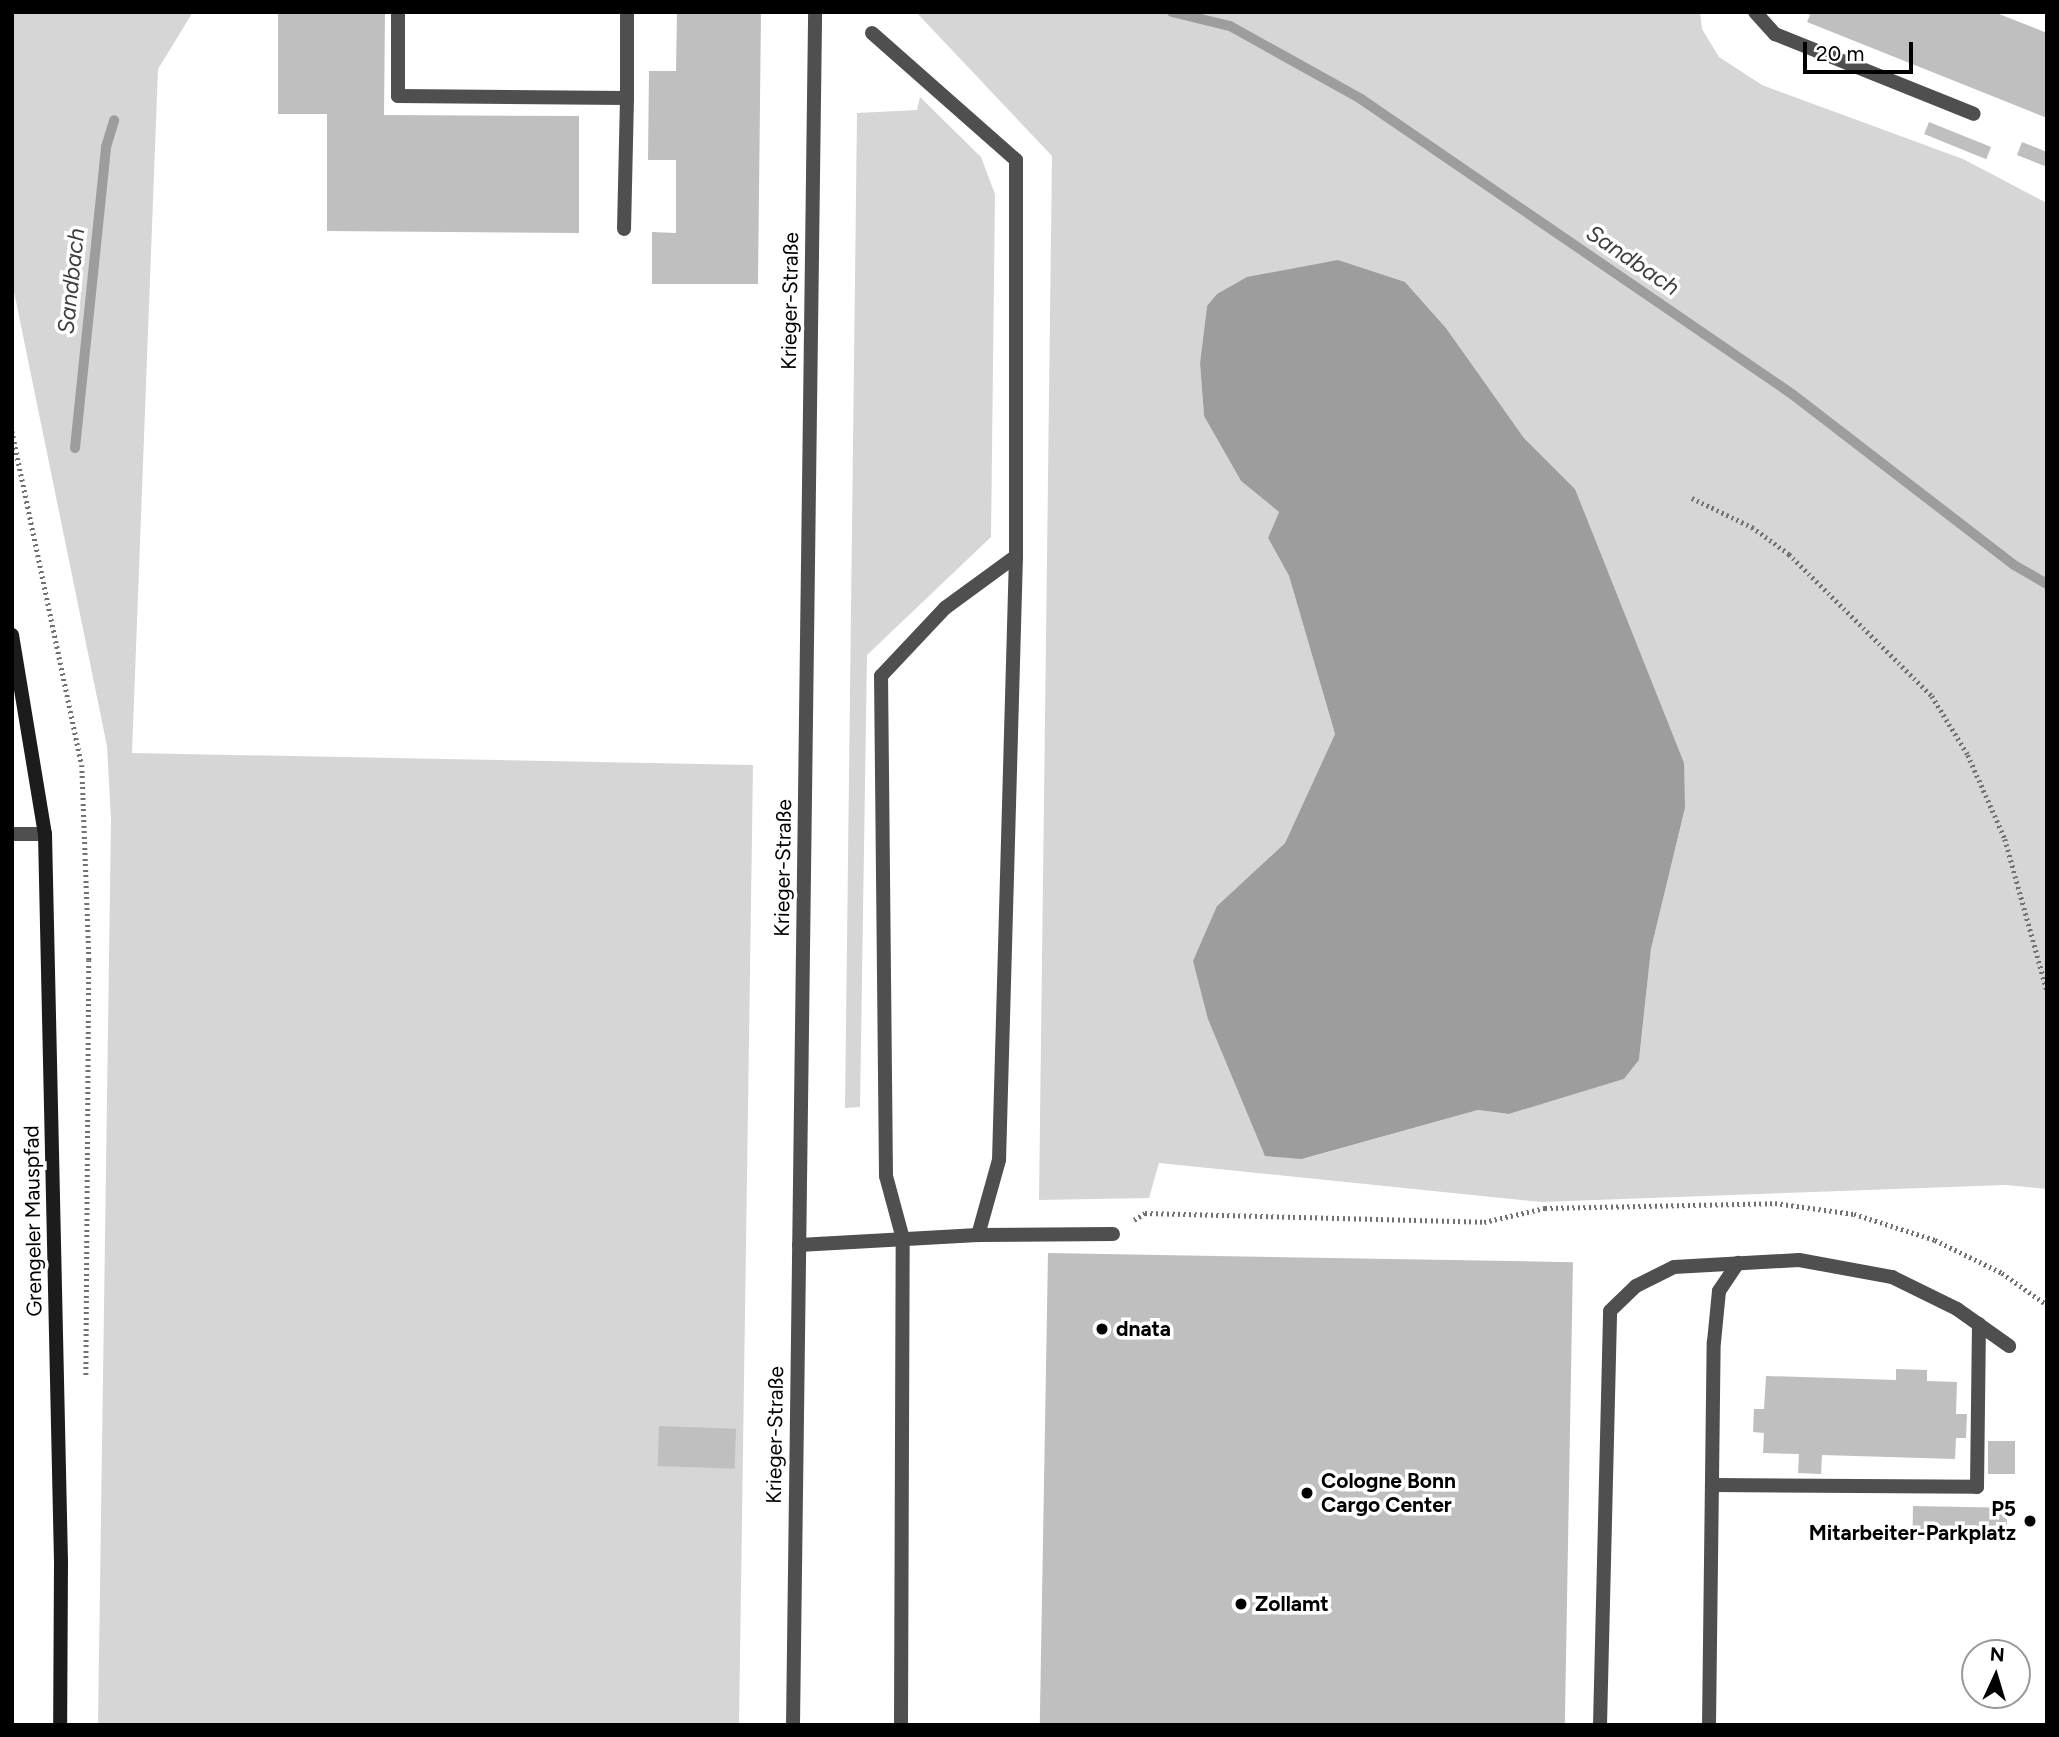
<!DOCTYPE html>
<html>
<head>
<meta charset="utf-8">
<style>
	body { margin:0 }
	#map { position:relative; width:2059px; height:1737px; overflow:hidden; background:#fff; font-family:Figtree,sans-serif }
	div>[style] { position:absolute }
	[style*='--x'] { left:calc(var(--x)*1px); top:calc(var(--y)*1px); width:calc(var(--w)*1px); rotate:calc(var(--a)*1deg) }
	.green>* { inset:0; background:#d6d6d6 }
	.water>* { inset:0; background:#9d9d9d }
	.stream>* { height:10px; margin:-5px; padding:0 5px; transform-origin:5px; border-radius:5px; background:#9d9d9d }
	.building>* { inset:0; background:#bfbfbf; transform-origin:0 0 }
	.path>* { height:4.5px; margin-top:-2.25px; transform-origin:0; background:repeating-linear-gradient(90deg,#717171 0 2px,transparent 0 5.5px) }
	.service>* { height:14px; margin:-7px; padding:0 7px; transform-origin:7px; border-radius:7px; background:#4f4f4f }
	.minor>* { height:14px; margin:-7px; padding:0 7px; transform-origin:7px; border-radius:7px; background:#4f4f4f }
	.secondary>* { height:14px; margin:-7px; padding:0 7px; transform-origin:7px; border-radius:7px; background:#1c1c1c }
	.dots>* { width:19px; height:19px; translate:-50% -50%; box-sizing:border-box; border:4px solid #fff; border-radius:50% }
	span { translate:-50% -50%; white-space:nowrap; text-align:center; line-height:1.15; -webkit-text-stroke:7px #fff; paint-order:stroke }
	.street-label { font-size:21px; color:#000 }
	.poi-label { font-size:21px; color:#000; font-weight:700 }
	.left { translate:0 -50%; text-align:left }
	.right { translate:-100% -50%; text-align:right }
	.water-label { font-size:23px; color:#3e3e3e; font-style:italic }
	.frame { position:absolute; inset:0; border:14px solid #000; pointer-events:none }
	.north { position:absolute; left:1961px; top:1639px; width:70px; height:70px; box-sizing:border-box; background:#fff; border:2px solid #999; border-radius:50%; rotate:4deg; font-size:19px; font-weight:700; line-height:28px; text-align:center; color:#000 }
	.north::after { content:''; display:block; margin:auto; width:24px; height:32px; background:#000; clip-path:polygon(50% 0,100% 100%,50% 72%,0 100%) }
	.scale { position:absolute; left:1803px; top:42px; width:110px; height:32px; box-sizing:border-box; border:4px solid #000; border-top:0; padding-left:9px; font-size:21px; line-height:24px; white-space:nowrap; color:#000; -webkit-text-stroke:5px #fff; paint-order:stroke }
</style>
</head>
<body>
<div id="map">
	<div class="green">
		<div style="clip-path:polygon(12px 12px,193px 12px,158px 69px,132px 753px,753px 765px,739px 1725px,98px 1725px,111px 819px,107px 746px,12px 282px)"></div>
		<div style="clip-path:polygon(evenodd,916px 12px,1700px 12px,1702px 29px,1719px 57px,1762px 85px,1963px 159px,2047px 203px,2047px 1189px,2006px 1185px,1541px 1202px,1159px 1163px,1149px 1198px,1039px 1200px,1052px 156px,916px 12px,1405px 282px,1446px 328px,1524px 438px,1575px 489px,1685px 808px,1651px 949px,1639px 1060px,1624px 1079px,1509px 1114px,1478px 1110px,1303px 1159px,1217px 906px,1285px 843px,1335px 734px,1289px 576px,1268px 538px,1279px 512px,1241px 481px,1204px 416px,1200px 363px,1207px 306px,1405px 282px)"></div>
		<div style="clip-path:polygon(920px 97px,981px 157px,995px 194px,991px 537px,867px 655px,860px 1107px,845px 1108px,857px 113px,917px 110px)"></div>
	</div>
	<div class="water">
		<div style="clip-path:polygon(1338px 260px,1405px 282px,1446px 328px,1524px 438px,1575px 489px,1684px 763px,1685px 808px,1651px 949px,1639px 1060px,1624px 1079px,1509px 1114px,1478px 1110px,1302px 1159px,1265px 1156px,1208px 1019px,1193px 961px,1217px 906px,1285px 843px,1335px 734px,1289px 576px,1268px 538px,1279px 512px,1241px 481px,1204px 416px,1200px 363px,1207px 306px,1217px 294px,1247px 277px)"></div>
	</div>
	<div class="stream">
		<div style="--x:1172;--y:12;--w:60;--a:13.6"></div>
		<div style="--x:1230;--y:26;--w:150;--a:29.1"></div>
		<div style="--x:1361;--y:99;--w:522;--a:34.39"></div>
		<div style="--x:1792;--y:394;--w:280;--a:37.6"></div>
		<div style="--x:2014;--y:565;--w:38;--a:30"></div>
		<div style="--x:75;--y:448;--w:303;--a:-84.1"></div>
		<div style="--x:106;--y:147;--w:28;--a:-73"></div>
	</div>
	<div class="building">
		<div style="clip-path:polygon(278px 12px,385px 12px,384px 115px,579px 116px,579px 233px,327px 231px,327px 114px,278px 114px)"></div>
		<div style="clip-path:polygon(677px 12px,761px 12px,758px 284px,652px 284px,652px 232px,676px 233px,676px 160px,648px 160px,649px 71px,676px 71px)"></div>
		<div style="clip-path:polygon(1804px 12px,1994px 12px,2047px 33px,2047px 118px,1807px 22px,1810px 15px)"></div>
		<div style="left:1929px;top:122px;width:67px;height:13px;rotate:22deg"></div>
		<div style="clip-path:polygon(2022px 142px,2047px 152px,2047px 167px,2017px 155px)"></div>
		<div style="left:1048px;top:1253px;width:525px;height:472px;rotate:1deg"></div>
		<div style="clip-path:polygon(1896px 1369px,1927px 1370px,1927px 1381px,1957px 1382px,1956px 1414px,1967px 1414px,1966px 1438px,1956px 1438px,1955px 1459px,1822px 1455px,1821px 1474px,1798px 1473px,1799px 1454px,1763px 1453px,1764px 1433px,1753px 1432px,1754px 1409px,1764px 1409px,1766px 1376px,1896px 1380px)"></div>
		<div style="left:659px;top:1426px;width:77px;height:40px;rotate:2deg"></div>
		<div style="left:1988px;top:1441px;width:27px;height:33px"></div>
		<div style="left:1913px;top:1506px;width:94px;height:33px;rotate:1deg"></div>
	</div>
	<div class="path">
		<div style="--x:12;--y:431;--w:341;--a:78.2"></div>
		<div style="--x:82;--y:765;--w:195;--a:87.9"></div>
		<div style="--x:89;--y:960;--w:417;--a:90.4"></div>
		<div style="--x:1692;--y:498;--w:67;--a:25.8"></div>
		<div style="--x:1752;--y:527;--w:46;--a:36.1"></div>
		<div style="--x:1789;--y:554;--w:202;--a:44.8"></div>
		<div style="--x:1932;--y:696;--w:69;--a:58.6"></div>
		<div style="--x:1968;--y:755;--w:92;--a:66.2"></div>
		<div style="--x:2005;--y:839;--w:157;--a:74.5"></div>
		<div style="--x:1134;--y:1220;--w:13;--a:-32"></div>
		<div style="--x:1145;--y:1213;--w:339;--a:1.5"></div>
		<div style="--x:1484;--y:1222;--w:63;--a:-12.9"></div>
		<div style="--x:1545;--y:1208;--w:230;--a:-1.2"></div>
		<div style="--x:1775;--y:1203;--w:80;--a:7.9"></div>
		<div style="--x:1854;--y:1214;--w:85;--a:17.8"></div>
		<div style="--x:1935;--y:1240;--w:75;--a:26.2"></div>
		<div style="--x:2002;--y:1273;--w:55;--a:35.4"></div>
	</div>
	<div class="service">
		<div style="--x:398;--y:12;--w:84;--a:90"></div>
		<div style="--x:398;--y:96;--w:229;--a:0.5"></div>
		<div style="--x:627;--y:98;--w:131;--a:91.3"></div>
		<div style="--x:1755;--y:12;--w:30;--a:48"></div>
		<div style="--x:1775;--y:34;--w:214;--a:21.9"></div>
		<div style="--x:872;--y:33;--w:192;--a:41.4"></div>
		<div style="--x:1016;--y:160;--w:396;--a:90"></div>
		<div style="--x:1016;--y:556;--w:604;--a:91.61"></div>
		<div style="--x:999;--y:1160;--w:78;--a:105.6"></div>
		<div style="--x:627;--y:98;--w:86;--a:-90"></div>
		<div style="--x:799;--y:1245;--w:179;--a:-3.2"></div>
		<div style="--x:978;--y:1235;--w:135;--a:-0.4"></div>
		<div style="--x:1712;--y:1485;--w:265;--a:0.4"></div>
		<div style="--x:1977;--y:1487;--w:163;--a:-89.3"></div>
		<div style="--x:901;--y:1725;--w:486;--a:-89.8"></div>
		<div style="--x:903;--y:1239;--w:65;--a:-105.1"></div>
		<div style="--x:886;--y:1176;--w:500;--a:-90.57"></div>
		<div style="--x:881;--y:676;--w:93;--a:-46.7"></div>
		<div style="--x:945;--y:608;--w:88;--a:-36.2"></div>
		<div style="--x:1600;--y:1725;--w:414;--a:-88.6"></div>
		<div style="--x:1610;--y:1311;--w:36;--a:-44"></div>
		<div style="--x:1636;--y:1286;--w:42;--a:-26.6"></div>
		<div style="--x:1674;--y:1267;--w:125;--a:-3.2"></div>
		<div style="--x:1799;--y:1260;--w:95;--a:10.4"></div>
		<div style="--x:1892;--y:1277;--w:72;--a:26.2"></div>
		<div style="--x:1957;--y:1309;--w:64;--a:35.4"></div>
		<div style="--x:1709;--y:1725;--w:383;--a:-89.3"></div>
		<div style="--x:1714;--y:1342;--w:51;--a:-84.4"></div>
		<div style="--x:1719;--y:1291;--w:34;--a:-56"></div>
	</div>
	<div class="minor">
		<div style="--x:12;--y:834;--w:33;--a:0"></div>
		<div style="--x:793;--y:1725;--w:1713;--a:-89.26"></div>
	</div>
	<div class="secondary">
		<div style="--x:12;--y:635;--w:202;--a:80.6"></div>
		<div style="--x:45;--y:834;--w:727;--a:88.74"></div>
		<div style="--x:61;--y:1561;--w:164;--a:90.3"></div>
	</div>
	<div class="dots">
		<div style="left:1102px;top:1329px;background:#000"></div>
		<div style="left:1307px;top:1493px;background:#000"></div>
		<div style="left:2030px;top:1521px;background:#000"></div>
		<div style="left:1241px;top:1604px;background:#000"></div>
	</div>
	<div class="street-label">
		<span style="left:790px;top:301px;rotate:-89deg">Krieger-Straße</span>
		<span style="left:783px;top:868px;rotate:-89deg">Krieger-Straße</span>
		<span style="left:33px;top:1221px;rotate:-91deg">Grengeler Mauspfad</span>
		<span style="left:775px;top:1435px;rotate:-89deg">Krieger-Straße</span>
	</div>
	<div class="poi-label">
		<span class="left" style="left:1116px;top:1329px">dnata</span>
		<span class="left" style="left:1321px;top:1493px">Cologne Bonn<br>Cargo Center</span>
		<span class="right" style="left:2016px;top:1521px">P5<br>Mitarbeiter-Parkplatz</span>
		<span class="left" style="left:1255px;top:1604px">Zollamt</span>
	</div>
	<div class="water-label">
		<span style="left:1633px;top:260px;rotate:34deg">Sandbach</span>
		<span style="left:71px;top:281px;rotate:-84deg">Sandbach</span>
	</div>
	<div class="frame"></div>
	<div class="north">N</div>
	<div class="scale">20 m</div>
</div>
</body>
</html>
